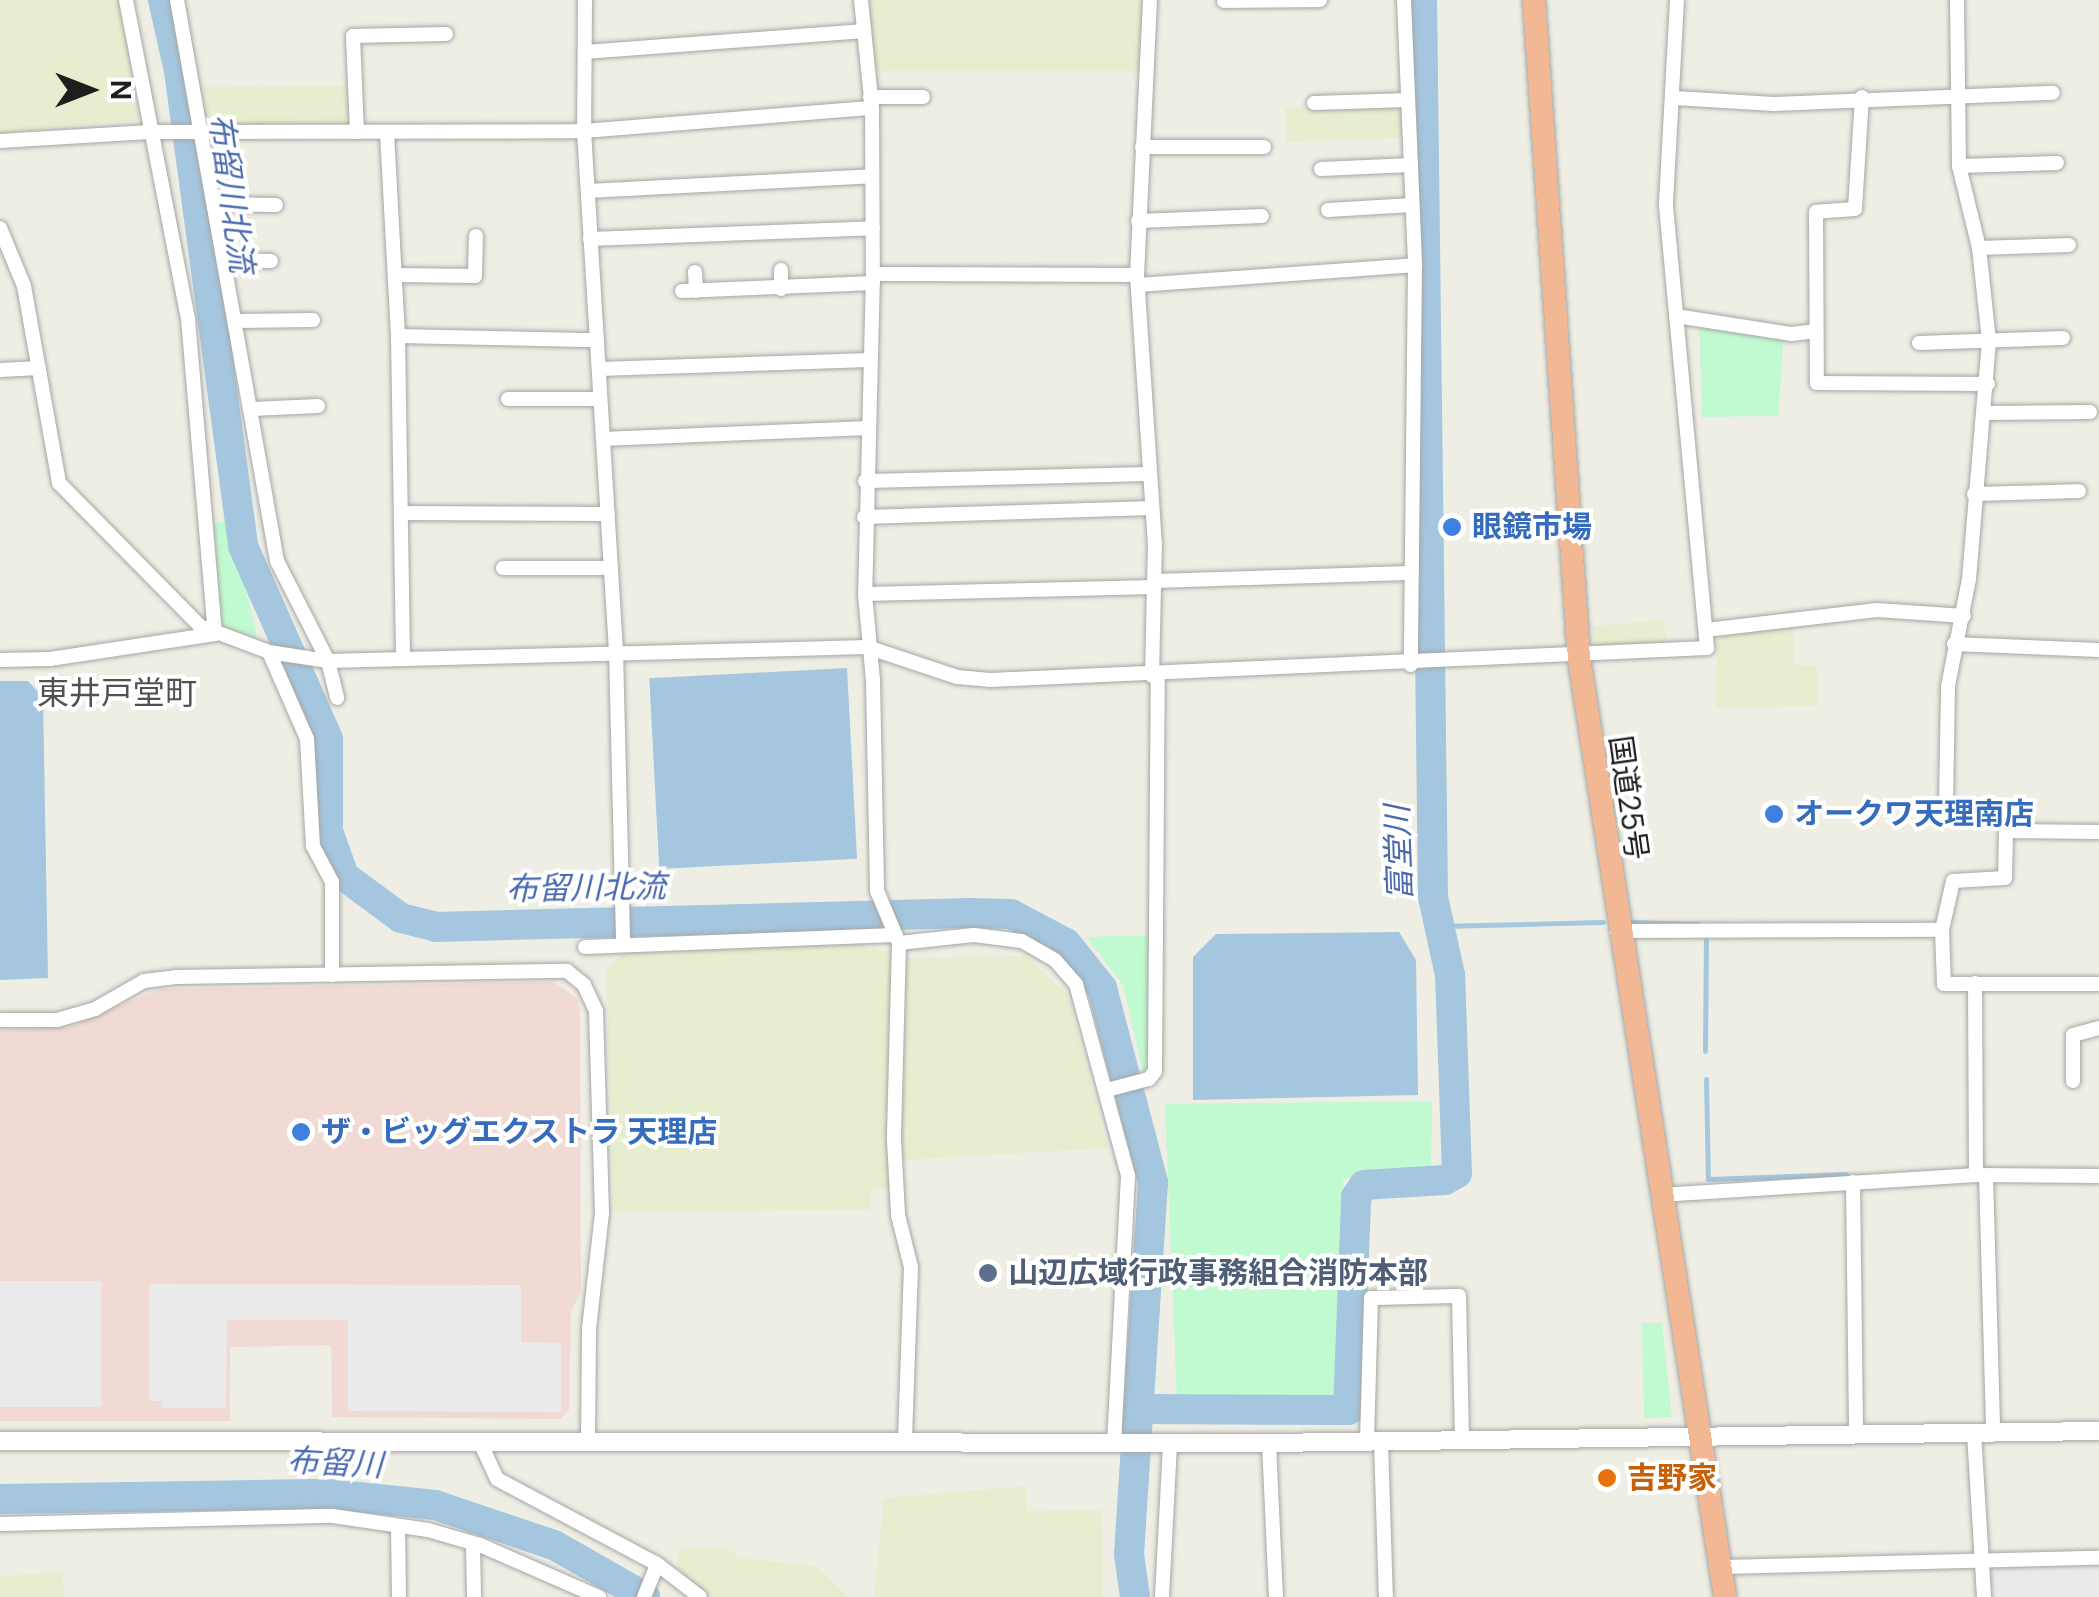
<!DOCTYPE html>
<html>
<head>
<meta charset="utf-8">
<style>
	body { margin:0 }
	#map { position:relative; width:2099px; height:1597px; overflow:hidden; background:#efeee4; font-family:"DM Sans","Noto Sans JP",sans-serif }
	div>[style] { position:absolute }
	[style*='--x'] { left:calc(var(--x)*1px); top:calc(var(--y)*1px); width:calc(var(--w)*1px); rotate:calc(var(--a)*1deg) }
	.commercial>* { inset:0; background:#f0dad3 }
	.farmland>* { inset:0; background:#e6eecf; transform-origin:0 0 }
	.park>* { inset:0; background:#c1fad0 }
	.parking>* { inset:0; background:#eaeaea; transform-origin:0 0 }
	.water>* { inset:0; background:#a4c6de; transform-origin:0 0 }
	.stream>* { height:5px; margin:-2.5px; padding:0 2.5px; transform-origin:2.5px; border-radius:2.5px; background:#a4c6de }
	.river>* { height:30px; margin:-15px; padding:0 15px; transform-origin:15px; border-radius:15px; background:#a4c6de }
	.roads { filter:drop-shadow(0 0 2px #a5a5a5) drop-shadow(0 0 2px #a5a5a5) }
	.minor>* { height:14px; margin:-7px; padding:0 7px; transform-origin:7px; border-radius:7px; background:#fff }
	.tertiary>* { height:18px; margin:-9px; padding:0 9px; transform-origin:9px; border-radius:9px; background:#fff }
	.trunk>* { height:22px; margin:-11px; padding:0 11px; transform-origin:11px; border-radius:11px; background:#f2b894 }
	.dots>* { width:28px; height:28px; translate:-50% -50%; box-sizing:border-box; border:5px solid #fff; border-radius:50% }
	span { translate:-50% -50%; white-space:nowrap; text-align:center; line-height:1.15; -webkit-text-stroke:8px #fff; paint-order:stroke }
	.shop-label { font-size:30px; color:#366cbe; font-weight:700 }
	.left { translate:0 -50%; text-align:left }
	.street-label { font-size:30px; color:#1e1e1e }
	.service-label { font-size:30px; color:#4e5e75; font-weight:700 }
	.food-label { font-size:30px; color:#c56008; font-weight:700 }
	.water-label { font-size:32px; color:#496aaf; font-style:italic }
	.neighbourhood-label { font-size:32px; color:#515151 }
	.north { position:absolute; left:40px; top:40px; width:100px; height:100px; -webkit-text-stroke:8px #fff; paint-order:stroke; rotate:90deg; font-size:28px; font-weight:700; line-height:40px; text-align:center; color:#1e1e1e }
	.north::after { content:''; display:block; margin:auto; width:35px; height:45px; background:#1e1e1e; clip-path:polygon(50% 0,100% 100%,50% 72%,0 100%) }
</style>
</head>
<body>
<div id="map">
	<div class="commercial">
		<div style="clip-path:polygon(553px 982px,577px 998px,580px 1010px,581px 1291px,571px 1311px,569px 1410px,560px 1419px,332px 1417px,331px 1345px,230px 1347px,230px 1421px,0 1421px,0 1030px,70px 1027px,159px 989px)"></div>
	</div>
	<div class="farmland">
		<div style="clip-path:polygon(0 0,119px 0,139px 120px,0 133px)"></div>
		<div style="left:870px;top:0;width:272px;height:71px"></div>
		<div style="clip-path:polygon(347px 86px,349px 127px,218px 129px,205px 123px,200px 87px)"></div>
		<div style="left:1402px;top:104px;width:34px;height:117px;rotate:88deg"></div>
		<div style="left:1664px;top:620px;width:24px;height:72px;rotate:85deg"></div>
		<div style="clip-path:polygon(1793px 624px,1794px 665px,1817px 666px,1818px 706px,1715px 708px,1718px 635px)"></div>
		<div style="clip-path:polygon(854px 943px,892px 954px,892px 1188px,871px 1187px,870px 1210px,614px 1212px,606px 969px,626px 950px)"></div>
		<div style="clip-path:polygon(1026px 956px,1068px 995px,1108px 1148px,901px 1160px,907px 958px)"></div>
		<div style="clip-path:polygon(1026px 1486px,1027px 1511px,1102px 1510px,1103px 1597px,874px 1597px,884px 1498px)"></div>
		<div style="clip-path:polygon(726px 1547px,739px 1558px,816px 1566px,849px 1597px,709px 1597px,677px 1568px,678px 1549px)"></div>
		<div style="clip-path:polygon(62px 1572px,64px 1597px,0 1597px,0 1576px)"></div>
	</div>
	<div class="park">
		<div style="clip-path:polygon(1699px 322px,1784px 336px,1778px 416px,1702px 417px)"></div>
		<div style="clip-path:polygon(228px 521px,257px 634px,254px 639px,221px 627px,214px 523px)"></div>
		<div style="clip-path:polygon(1157px 935px,1152px 1068px,1143px 1072px,1123px 985px,1087px 937px)"></div>
		<div style="clip-path:polygon(1432px 1101px,1431px 1170px,1343px 1179px,1334px 1400px,1177px 1401px,1165px 1104px)"></div>
		<div style="clip-path:polygon(1642px 1323px,1662px 1323px,1672px 1417px,1644px 1418px)"></div>
	</div>
	<div class="parking">
		<div style="left:0;top:1281px;width:101px;height:126px"></div>
		<div style="clip-path:polygon(149px 1284px,521px 1285px,521px 1342px,561px 1343px,561px 1412px,348px 1411px,348px 1320px,227px 1320px,226px 1408px,162px 1408px,162px 1401px,149px 1401px)"></div>
		<div style="clip-path:polygon(2099px 1565px,2099px 1597px,1991px 1597px,1989px 1573px,1996px 1567px)"></div>
	</div>
	<div class="water">
		<div style="left:847px;top:668px;width:191px;height:198px;rotate:87deg"></div>
		<div style="clip-path:polygon(0 681px,28px 681px,43px 697px,48px 978px,0 980px)"></div>
		<div style="clip-path:polygon(1399px 932px,1416px 960px,1418px 1095px,1193px 1100px,1193px 957px,1216px 934px)"></div>
	</div>
	<div class="stream">
		<div style="--x:1629;--y:922;--w:69;--a:1.7"></div>
		<div style="--x:1439;--y:926;--w:164;--a:-1.4"></div>
		<div style="--x:1705;--y:1051;--w:111;--a:-89.5"></div>
		<div style="--x:1706;--y:1079;--w:100;--a:88.9"></div>
		<div style="--x:1708;--y:1179;--w:138;--a:-2.1"></div>
	</div>
	<div class="river">
		<div style="--x:163;--y:0;--w:73;--a:77.3"></div>
		<div style="--x:179;--y:71;--w:479;--a:82.3"></div>
		<div style="--x:243;--y:546;--w:211;--a:66.2"></div>
		<div style="--x:328;--y:739;--w:92;--a:90"></div>
		<div style="--x:328;--y:831;--w:48;--a:70.4"></div>
		<div style="--x:344;--y:876;--w:71;--a:36.4"></div>
		<div style="--x:401;--y:918;--w:36;--a:14"></div>
		<div style="--x:436;--y:927;--w:534;--a:-1.5"></div>
		<div style="--x:970;--y:913;--w:41;--a:1.4"></div>
		<div style="--x:1011;--y:914;--w:62;--a:27.8"></div>
		<div style="--x:1066;--y:943;--w:58;--a:51.3"></div>
		<div style="--x:1102;--y:988;--w:202;--a:75.3"></div>
		<div style="--x:1153;--y:1183;--w:372;--a:93.7"></div>
		<div style="--x:1129;--y:1554;--w:43;--a:82.1"></div>
		<div style="--x:1142;--y:1409;--w:206;--a:0.3"></div>
		<div style="--x:1348;--y:1410;--w:213;--a:-87.8"></div>
		<div style="--x:1356;--y:1197;--w:14;--a:-56"></div>
		<div style="--x:1364;--y:1185;--w:81;--a:-3.5"></div>
		<div style="--x:1445;--y:1180;--w:14;--a:-30"></div>
		<div style="--x:1457;--y:1173;--w:198;--a:-92"></div>
		<div style="--x:1450;--y:975;--w:80;--a:-102.3"></div>
		<div style="--x:1433;--y:897;--w:897;--a:-90.7"></div>
		<div style="--x:0;--y:1499;--w:329;--a:-0.9"></div>
		<div style="--x:329;--y:1494;--w:107;--a:5.9"></div>
		<div style="--x:435;--y:1505;--w:126;--a:18.6"></div>
		<div style="--x:554;--y:1545;--w:105;--a:29.7"></div>
	</div>
	<div class="roads">
		<div class="minor">
			<div style="--x:126;--y:0;--w:325;--a:79"></div>
			<div style="--x:188;--y:319;--w:316;--a:85.1"></div>
			<div style="--x:177;--y:0;--w:570;--a:79.89"></div>
			<div style="--x:277;--y:561;--w:112;--a:63"></div>
			<div style="--x:328;--y:661;--w:38;--a:76"></div>
			<div style="--x:585;--y:0;--w:131;--a:90.4"></div>
			<div style="--x:584;--y:131;--w:521;--a:86.48"></div>
			<div style="--x:616;--y:651;--w:294;--a:88.6"></div>
			<div style="--x:861;--y:0;--w:109;--a:84.2"></div>
			<div style="--x:872;--y:108;--w:166;--a:89.7"></div>
			<div style="--x:873;--y:274;--w:320;--a:91.4"></div>
			<div style="--x:865;--y:594;--w:86;--a:84.7"></div>
			<div style="--x:873;--y:680;--w:211;--a:88.9"></div>
			<div style="--x:877;--y:891;--w:56;--a:67.1"></div>
			<div style="--x:899;--y:943;--w:197;--a:91.5"></div>
			<div style="--x:894;--y:1140;--w:75;--a:86.9"></div>
			<div style="--x:898;--y:1215;--w:54;--a:76"></div>
			<div style="--x:911;--y:1267;--w:176;--a:92"></div>
			<div style="--x:1150;--y:0;--w:275;--a:92.7"></div>
			<div style="--x:1137;--y:275;--w:269;--a:86.2"></div>
			<div style="--x:1155;--y:543;--w:133;--a:91.3"></div>
			<div style="--x:1404;--y:0;--w:265;--a:87.6"></div>
			<div style="--x:1415;--y:265;--w:400;--a:90.6"></div>
			<div style="--x:1224;--y:1;--w:96;--a:-0.6"></div>
			<div style="--x:585;--y:52;--w:280;--a:-4.3"></div>
			<div style="--x:870;--y:97;--w:53;--a:0"></div>
			<div style="--x:1862;--y:97;--w:112;--a:93.6"></div>
			<div style="--x:1855;--y:209;--w:39;--a:176"></div>
			<div style="--x:1816;--y:212;--w:171;--a:89.7"></div>
			<div style="--x:1817;--y:383;--w:171;--a:0.3"></div>
			<div style="--x:1675;--y:98;--w:99;--a:3.5"></div>
			<div style="--x:1774;--y:104;--w:279;--a:-2.3"></div>
			<div style="--x:1314;--y:103;--w:94;--a:-1.8"></div>
			<div style="--x:357;--y:132;--w:96;--a:-92.4"></div>
			<div style="--x:353;--y:36;--w:93;--a:-1.2"></div>
			<div style="--x:387;--y:133;--w:203;--a:86.9"></div>
			<div style="--x:398;--y:336;--w:323;--a:89.1"></div>
			<div style="--x:0;--y:141;--w:150;--a:-3.4"></div>
			<div style="--x:150;--y:132;--w:434;--a:-0.1"></div>
			<div style="--x:584;--y:131;--w:289;--a:-4.6"></div>
			<div style="--x:1142;--y:147;--w:122;--a:0"></div>
			<div style="--x:1959;--y:166;--w:98;--a:-1.8"></div>
			<div style="--x:1321;--y:169;--w:90;--a:-2.5"></div>
			<div style="--x:588;--y:191;--w:284;--a:-3"></div>
			<div style="--x:216;--y:204;--w:60;--a:1"></div>
			<div style="--x:1328;--y:210;--w:84;--a:-3.4"></div>
			<div style="--x:1138;--y:221;--w:124;--a:-2.3"></div>
			<div style="--x:0;--y:228;--w:63;--a:67.5"></div>
			<div style="--x:24;--y:286;--w:200;--a:79.9"></div>
			<div style="--x:59;--y:483;--w:201;--a:45.4"></div>
			<div style="--x:200;--y:626;--w:74;--a:20.6"></div>
			<div style="--x:269;--y:652;--w:60;--a:8.7"></div>
			<div style="--x:328;--y:661;--w:539;--a:-1.49"></div>
			<div style="--x:867;--y:647;--w:95;--a:18.4"></div>
			<div style="--x:957;--y:677;--w:33;--a:5"></div>
			<div style="--x:990;--y:680;--w:718;--a:-2.56"></div>
			<div style="--x:1707;--y:648;--w:447;--a:-95.3"></div>
			<div style="--x:1666;--y:203;--w:203;--a:-86.9"></div>
			<div style="--x:590;--y:239;--w:283;--a:-2.2"></div>
			<div style="--x:1979;--y:248;--w:90;--a:-1.9"></div>
			<div style="--x:226;--y:260;--w:45;--a:1.3"></div>
			<div style="--x:781;--y:270;--w:19;--a:90"></div>
			<div style="--x:695;--y:272;--w:19;--a:87"></div>
			<div style="--x:873;--y:274;--w:264;--a:0.2"></div>
			<div style="--x:396;--y:275;--w:79;--a:0.7"></div>
			<div style="--x:475;--y:276;--w:40;--a:-88.6"></div>
			<div style="--x:1138;--y:285;--w:278;--a:-4.1"></div>
			<div style="--x:682;--y:291;--w:191;--a:-2.4"></div>
			<div style="--x:1676;--y:316;--w:116;--a:8.9"></div>
			<div style="--x:1791;--y:334;--w:23;--a:-7"></div>
			<div style="--x:236;--y:321;--w:77;--a:-0.7"></div>
			<div style="--x:398;--y:336;--w:199;--a:1.2"></div>
			<div style="--x:1919;--y:343;--w:144;--a:-2"></div>
			<div style="--x:599;--y:369;--w:271;--a:-1.9"></div>
			<div style="--x:0;--y:370;--w:39;--a:-3"></div>
			<div style="--x:508;--y:399;--w:92;--a:0"></div>
			<div style="--x:252;--y:409;--w:66;--a:-2.6"></div>
			<div style="--x:1983;--y:413;--w:107;--a:-0.5"></div>
			<div style="--x:603;--y:439;--w:264;--a:-2.4"></div>
			<div style="--x:865;--y:481;--w:285;--a:-1.4"></div>
			<div style="--x:1974;--y:494;--w:105;--a:-1.6"></div>
			<div style="--x:401;--y:513;--w:207;--a:0.3"></div>
			<div style="--x:864;--y:517;--w:288;--a:-1.8"></div>
			<div style="--x:503;--y:568;--w:108;--a:0"></div>
			<div style="--x:1154;--y:581;--w:254;--a:-1.8"></div>
			<div style="--x:865;--y:594;--w:289;--a:-1.4"></div>
			<div style="--x:1706;--y:630;--w:172;--a:-6.7"></div>
			<div style="--x:1877;--y:610;--w:87;--a:3.9"></div>
			<div style="--x:1954;--y:644;--w:145;--a:2.4"></div>
			<div style="--x:269;--y:652;--w:95;--a:66.4"></div>
			<div style="--x:307;--y:739;--w:107;--a:86.8"></div>
			<div style="--x:313;--y:846;--w:41;--a:62.2"></div>
			<div style="--x:332;--y:882;--w:93;--a:90"></div>
			<div style="--x:0;--y:660;--w:50;--a:-1.1"></div>
			<div style="--x:50;--y:659;--w:167;--a:-8.6"></div>
			<div style="--x:1946;--y:804;--w:118;--a:-89"></div>
			<div style="--x:1948;--y:686;--w:109;--a:-78.9"></div>
			<div style="--x:1969;--y:579;--w:239;--a:-85.2"></div>
			<div style="--x:1989;--y:341;--w:94;--a:-96.1"></div>
			<div style="--x:1979;--y:248;--w:84;--a:-103.7"></div>
			<div style="--x:1959;--y:166;--w:166;--a:-90.7"></div>
			<div style="--x:2099;--y:832;--w:93;--a:-179.4"></div>
			<div style="--x:2006;--y:831;--w:47;--a:91.2"></div>
			<div style="--x:2005;--y:878;--w:52;--a:176.7"></div>
			<div style="--x:1953;--y:881;--w:50;--a:102.7"></div>
			<div style="--x:1942;--y:930;--w:54;--a:87.9"></div>
			<div style="--x:1944;--y:984;--w:155;--a:0"></div>
			<div style="--x:1617;--y:931;--w:325;--a:-0.2"></div>
			<div style="--x:899;--y:943;--w:75;--a:-6.1"></div>
			<div style="--x:974;--y:935;--w:48;--a:7.1"></div>
			<div style="--x:1022;--y:941;--w:38;--a:30"></div>
			<div style="--x:1055;--y:960;--w:32;--a:49"></div>
			<div style="--x:1076;--y:984;--w:199;--a:74.8"></div>
			<div style="--x:1128;--y:1176;--w:267;--a:93"></div>
			<div style="--x:585;--y:947;--w:309;--a:-2.2"></div>
			<div style="--x:1975;--y:983;--w:192;--a:89.7"></div>
			<div style="--x:0;--y:1020;--w:57;--a:0"></div>
			<div style="--x:57;--y:1020;--w:40;--a:-16"></div>
			<div style="--x:95;--y:1009;--w:56;--a:-29.7"></div>
			<div style="--x:144;--y:981;--w:32;--a:-7"></div>
			<div style="--x:176;--y:977;--w:391;--a:-0.9"></div>
			<div style="--x:567;--y:971;--w:22;--a:39"></div>
			<div style="--x:584;--y:985;--w:29;--a:65"></div>
			<div style="--x:596;--y:1011;--w:202;--a:88.3"></div>
			<div style="--x:602;--y:1213;--w:116;--a:96.4"></div>
			<div style="--x:589;--y:1328;--w:112;--a:90.5"></div>
			<div style="--x:2073;--y:1081;--w:46;--a:-90"></div>
			<div style="--x:2073;--y:1035;--w:27;--a:-15"></div>
			<div style="--x:1107;--y:1090;--w:43;--a:-14.7"></div>
			<div style="--x:1149;--y:1079;--w:10;--a:-53"></div>
			<div style="--x:1155;--y:1071;--w:396;--a:-89.6"></div>
			<div style="--x:1986;--y:1175;--w:257;--a:88.4"></div>
			<div style="--x:1853;--y:1182;--w:253;--a:89.3"></div>
			<div style="--x:1660;--y:1195;--w:317;--a:-3.6"></div>
			<div style="--x:1976;--y:1175;--w:123;--a:0.5"></div>
			<div style="--x:1974;--y:1433;--w:164;--a:86.5"></div>
			<div style="--x:480;--y:1442;--w:41;--a:65.3"></div>
			<div style="--x:497;--y:1479;--w:181;--a:28"></div>
			<div style="--x:657;--y:1564;--w:54;--a:37.5"></div>
			<div style="--x:1367;--y:1442;--w:144;--a:-88.4"></div>
			<div style="--x:1371;--y:1298;--w:88;--a:-1.3"></div>
			<div style="--x:1459;--y:1296;--w:145;--a:88.8"></div>
			<div style="--x:1381;--y:1442;--w:155;--a:88.2"></div>
			<div style="--x:1269;--y:1443;--w:154;--a:87.4"></div>
			<div style="--x:0;--y:1524;--w:333;--a:-1.4"></div>
			<div style="--x:333;--y:1516;--w:96;--a:8.4"></div>
			<div style="--x:428;--y:1530;--w:54;--a:16.1"></div>
			<div style="--x:480;--y:1545;--w:130;--a:23.6"></div>
			<div style="--x:398;--y:1526;--w:71;--a:89.2"></div>
			<div style="--x:473;--y:1544;--w:53;--a:88.9"></div>
			<div style="--x:1720;--y:1567;--w:379;--a:-1.4"></div>
			<div style="--x:644;--y:1597;--w:35;--a:-68"></div>
			<div style="--x:1162;--y:1597;--w:154;--a:-87"></div>
		</div>
		<div class="tertiary">
			<div style="--x:0;--y:1441;--w:1269;--a:0.09"></div>
			<div style="--x:1269;--y:1443;--w:830;--a:-0.83"></div>
		</div>
		<div class="trunk">
			<div style="--x:1534;--y:0;--w:660;--a:86.09"></div>
			<div style="--x:1579;--y:658;--w:950;--a:81.16"></div>
		</div>
	</div>
	<div class="dots">
		<div style="left:1452px;top:527px;background:#3f7fe0"></div>
		<div style="left:1774px;top:814px;background:#3f7fe0"></div>
		<div style="left:301px;top:1132px;background:#3f7fe0"></div>
		<div style="left:988px;top:1273px;background:#5c6f8a"></div>
		<div style="left:1607px;top:1478px;background:#e8710a"></div>
	</div>
	<div class="shop-label">
		<span class="left" style="left:1472px;top:527px">眼鏡市場</span>
		<span class="left" style="left:1794px;top:814px">オークワ天理南店</span>
		<span class="left" style="left:321px;top:1132px">ザ・ビッグエクストラ 天理店</span>
	</div>
	<div class="street-label">
		<span style="left:1628px;top:798px;rotate:82deg">国道25号</span>
	</div>
	<div class="service-label">
		<span class="left" style="left:1008px;top:1273px">山辺広域行政事務組合消防本部</span>
	</div>
	<div class="food-label">
		<span class="left" style="left:1627px;top:1478px">吉野家</span>
	</div>
	<div class="water-label">
		<span style="left:231px;top:193px;rotate:82deg">布留川北流</span>
		<span style="left:1399px;top:853px;rotate:-92deg">富堂川</span>
		<span style="left:586px;top:888px;rotate:-1deg">布留川北流</span>
		<span style="left:335px;top:1463px;rotate:3deg">布留川</span>
	</div>
	<div class="neighbourhood-label">
		<span style="left:117px;top:693px">東井戸堂町</span>
	</div>
	<div class="north">N</div>
</div>
</body>
</html>
